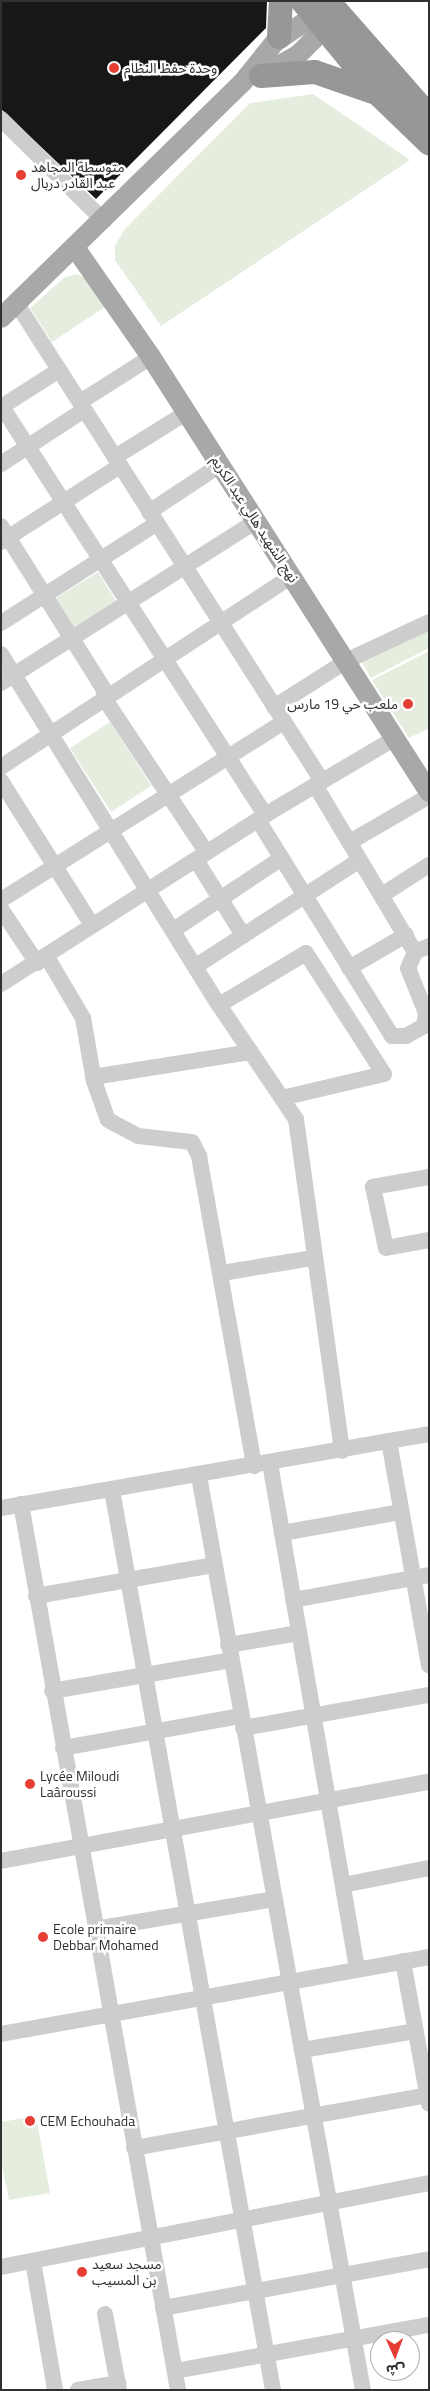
<!DOCTYPE html>
<html>
<head>
<meta charset="utf-8">
<style>
	body { margin:0 }
	#map { position:relative; width:430px; height:2391px; overflow:hidden; background:#fff; font-family:"Titillium Web","Noto Sans Arabic",sans-serif }
	div>[style] { position:absolute }
	[style*='--x'] { left:calc(var(--x)*1px); top:calc(var(--y)*1px); width:calc(var(--w)*1px); rotate:calc(var(--a)*1deg) }
	.green>* { inset:0; background:#e5eddf; transform-origin:0 0 }
	.building>* { inset:0; background:#171717 }
	.minor>* { height:16px; margin:-8px; padding:0 8px; transform-origin:8px; border-radius:8px; background:#cdcdcd }
	.major>* { height:20px; margin:-10px; padding:0 10px; transform-origin:10px; border-radius:10px; background:#a8a8a8 }
	.highway>* { height:24px; margin:-12px; padding:0 12px; transform-origin:12px; border-radius:12px; background:#979797 }
	.dots>* { width:14px; height:14px; translate:-50% -50%; box-sizing:border-box; border:2px solid #fff; border-radius:50% }
	span { translate:-50% -50%; white-space:nowrap; text-align:center; line-height:1.15; -webkit-text-stroke:5px #fff; paint-order:stroke }
	.poi-label { font-size:14px; color:#303030 }
	.left { translate:0 -50%; text-align:left }
	.right { translate:-100% -50%; text-align:right }
	.street-label { font-size:14px; color:#303030 }
	.frame { position:absolute; inset:0; border:2px solid #303030; pointer-events:none }
	.north { position:absolute; left:370px; top:2331px; width:50px; height:50px; box-sizing:border-box; background:#fff; border:1px solid #acacac; border-radius:50%; rotate:178deg; font-size:14px; font-weight:700; line-height:20px; text-align:center; color:#303030 }
	.north::after { content:''; display:block; margin:auto; width:18px; height:22px; background:#e63e34; clip-path:polygon(50% 0,100% 100%,50% 72%,0 100%) }
</style>
</head>
<body>
<div id="map">
	<div class="green">
		<div style="clip-path:polygon(313px 94px,410px 160px,161px 326px,115px 260px,115px 246px,124px 230px,250px 103px)"></div>
		<div style="clip-path:polygon(76px 274px,86px 278px,111px 303px,52px 342px,30px 308px,64px 278px)"></div>
		<div style="left:98px;top:572px;width:34px;height:50px;rotate:58deg"></div>
		<div style="clip-path:polygon(429px 625px,429px 648px,371px 678px,360px 659px)"></div>
		<div style="clip-path:polygon(429px 651px,429px 728px,409px 738px,372px 680px)"></div>
		<div style="left:110px;top:722px;width:76px;height:48px;rotate:57deg"></div>
		<div style="clip-path:polygon(36px 2116px,50px 2193px,9px 2200px,1px 2161px,1px 2122px)"></div>
	</div>
	<div class="building">
		<div style="clip-path:polygon(1px 1px,267px 1px,266px 28px,96px 199px,1px 109px)"></div>
	</div>
	<div class="minor">
		<div style="--x:1;--y:119;--w:145;--a:44.7"></div>
		<div style="--x:17;--y:304;--w:566;--a:57.4"></div>
		<div style="--x:80;--y:402;--w:84;--a:-32.4"></div>
		<div style="--x:1;--y:405;--w:488;--a:57.2"></div>
		<div style="--x:1;--y:407;--w:69;--a:-32.5"></div>
		<div style="--x:115;--y:457;--w:84;--a:-31.8"></div>
		<div style="--x:1;--y:464;--w:99;--a:-33"></div>
		<div style="--x:149;--y:512;--w:85;--a:-33.5"></div>
		<div style="--x:1;--y:526;--w:191;--a:57.8"></div>
		<div style="--x:103;--y:688;--w:13;--a:77"></div>
		<div style="--x:106;--y:701;--w:182;--a:56.4"></div>
		<div style="--x:1;--y:542;--w:141;--a:-32.6"></div>
		<div style="--x:1;--y:623;--w:184;--a:-32.6"></div>
		<div style="--x:1;--y:654;--w:413;--a:58.2"></div>
		<div style="--x:219;--y:1005;--w:138;--a:56"></div>
		<div style="--x:296;--y:1119;--w:335;--a:82.1"></div>
		<div style="--x:1;--y:683;--w:302;--a:-32.4"></div>
		<div style="--x:274;--y:707;--w:88;--a:-32.4"></div>
		<div style="--x:348;--y:660;--w:89;--a:-25.1"></div>
		<div style="--x:1;--y:767;--w:348;--a:-33.3"></div>
		<div style="--x:1;--y:781;--w:170;--a:57.7"></div>
		<div style="--x:315;--y:785;--w:195;--a:59.1"></div>
		<div style="--x:258;--y:820;--w:254;--a:58.2"></div>
		<div style="--x:392;--y:1036;--w:14;--a:0"></div>
		<div style="--x:406;--y:1036;--w:21;--a:-29"></div>
		<div style="--x:424;--y:1026;--w:13;--a:-81"></div>
		<div style="--x:426;--y:1013;--w:48;--a:-111.8"></div>
		<div style="--x:408;--y:968;--w:17;--a:-66"></div>
		<div style="--x:415;--y:952;--w:15;--a:-23"></div>
		<div style="--x:350;--y:842;--w:91;--a:-30.2"></div>
		<div style="--x:196;--y:860;--w:89;--a:57.9"></div>
		<div style="--x:382;--y:895;--w:56;--a:-32.6"></div>
		<div style="--x:1;--y:900;--w:334;--a:-32.2"></div>
		<div style="--x:1;--y:909;--w:65;--a:56.3"></div>
		<div style="--x:175;--y:929;--w:128;--a:-33.6"></div>
		<div style="--x:47;--y:957;--w:71;--a:59.5"></div>
		<div style="--x:83;--y:1018;--w:64;--a:80.1"></div>
		<div style="--x:94;--y:1081;--w:41;--a:70.3"></div>
		<div style="--x:108;--y:1120;--w:34;--a:28"></div>
		<div style="--x:138;--y:1136;--w:54;--a:6.3"></div>
		<div style="--x:192;--y:1142;--w:16;--a:63"></div>
		<div style="--x:199;--y:1156;--w:315;--a:79.9"></div>
		<div style="--x:196;--y:966;--w:195;--a:-32.9"></div>
		<div style="--x:349;--y:968;--w:66;--a:-30.1"></div>
		<div style="--x:1;--y:984;--w:313;--a:-32.6"></div>
		<div style="--x:265;--y:815;--w:151;--a:-30.6"></div>
		<div style="--x:219;--y:1005;--w:101;--a:-30.9"></div>
		<div style="--x:306;--y:953;--w:144;--a:57.2"></div>
		<div style="--x:384;--y:1074;--w:105;--a:166.8"></div>
		<div style="--x:93;--y:1077;--w:160;--a:-9"></div>
		<div style="--x:429;--y:1177;--w:57;--a:169.9"></div>
		<div style="--x:373;--y:1187;--w:62;--a:78"></div>
		<div style="--x:386;--y:1248;--w:44;--a:-10.5"></div>
		<div style="--x:222;--y:1273;--w:92;--a:-9.4"></div>
		<div style="--x:389;--y:1441;--w:228;--a:79.9"></div>
		<div style="--x:270;--y:1463;--w:512;--a:80.23"></div>
		<div style="--x:199;--y:1476;--w:929;--a:79.83"></div>
		<div style="--x:112;--y:1490;--w:914;--a:79.86"></div>
		<div style="--x:21;--y:1504;--w:900;--a:79.95"></div>
		<div style="--x:1;--y:1508;--w:434;--a:-9.8"></div>
		<div style="--x:282;--y:1533;--w:121;--a:-10"></div>
		<div style="--x:36;--y:1596;--w:180;--a:-9.9"></div>
		<div style="--x:293;--y:1600;--w:138;--a:-10.4"></div>
		<div style="--x:228;--y:1645;--w:72;--a:-9.6"></div>
		<div style="--x:52;--y:1691;--w:182;--a:-9.8"></div>
		<div style="--x:243;--y:1728;--w:189;--a:-10.1"></div>
		<div style="--x:63;--y:1748;--w:181;--a:-10.2"></div>
		<div style="--x:1;--y:1861;--w:435;--a:-10.5"></div>
		<div style="--x:343;--y:1885;--w:88;--a:-11.2"></div>
		<div style="--x:95;--y:1929;--w:181;--a:-9.5"></div>
		<div style="--x:403;--y:1961;--w:145;--a:79.7"></div>
		<div style="--x:1;--y:2034;--w:435;--a:-10.2"></div>
		<div style="--x:302;--y:2050;--w:115;--a:-9.5"></div>
		<div style="--x:134;--y:2148;--w:300;--a:-10.2"></div>
		<div style="--x:33;--y:2261;--w:131;--a:80.3"></div>
		<div style="--x:1;--y:2267;--w:436;--a:-11.1"></div>
		<div style="--x:163;--y:2308;--w:270;--a:-10.4"></div>
		<div style="--x:105;--y:2314;--w:77;--a:79.6"></div>
		<div style="--x:175;--y:2371;--w:258;--a:-10.3"></div>
		<div style="--x:78;--y:2390;--w:41;--a:-9.9"></div>
	</div>
	<div class="major">
		<div style="--x:262;--y:75;--w:41;--a:-29.1"></div>
		<div style="--x:298;--y:55;--w:52;--a:-45"></div>
		<div style="--x:76;--y:249;--w:131;--a:55.2"></div>
		<div style="--x:151;--y:357;--w:516;--a:57.42"></div>
		<div style="--x:1;--y:318;--w:337;--a:-44.3"></div>
		<div style="--x:242;--y:83;--w:53;--a:-51.2"></div>
		<div style="--x:275;--y:42;--w:63;--a:-33.9"></div>
	</div>
	<div class="highway">
		<div style="--x:302;--y:1;--w:120;--a:50.7"></div>
		<div style="--x:378;--y:94;--w:71;--a:43.9"></div>
		<div style="--x:328;--y:1;--w:153;--a:48.7"></div>
		<div style="--x:279;--y:37;--w:36;--a:-87"></div>
		<div style="--x:261;--y:76;--w:54;--a:-4.2"></div>
		<div style="--x:315;--y:72;--w:61;--a:19"></div>
	</div>
	<div class="dots">
		<div style="left:114px;top:68px;background:#e63e34"></div>
		<div style="left:21px;top:175px;background:#e63e34"></div>
		<div style="left:408px;top:704px;background:#e63e34"></div>
		<div style="left:30px;top:1784px;background:#e63e34"></div>
		<div style="left:43px;top:1937px;background:#e63e34"></div>
		<div style="left:30px;top:2121px;background:#e63e34"></div>
		<div style="left:82px;top:2272px;background:#e63e34"></div>
	</div>
	<div class="poi-label">
		<span class="left" style="left:124px;top:68px">وحدة حفظ النظام</span>
		<span class="left" style="left:31px;top:175px">متوسطة المجاهد<br>عبد القادر دربال</span>
		<span class="right" style="left:398px;top:704px">ملعب حي 19 مارس</span>
		<span class="left" style="left:40px;top:1784px">Lycée Miloudi<br>Laâroussi</span>
		<span class="left" style="left:53px;top:1937px">Ecole primaire<br>Debbar Mohamed</span>
		<span class="left" style="left:40px;top:2121px">CEM Echouhada</span>
		<span class="left" style="left:92px;top:2272px">مسجد سعيد<br>بن المسيب</span>
	</div>
	<div class="street-label">
		<span style="left:255px;top:519px;rotate:57deg">نهج الشهيد هالي عبد الكريم</span>
	</div>
	<div class="frame"></div>
	<div class="north">ش</div>
</div>
</body>
</html>
